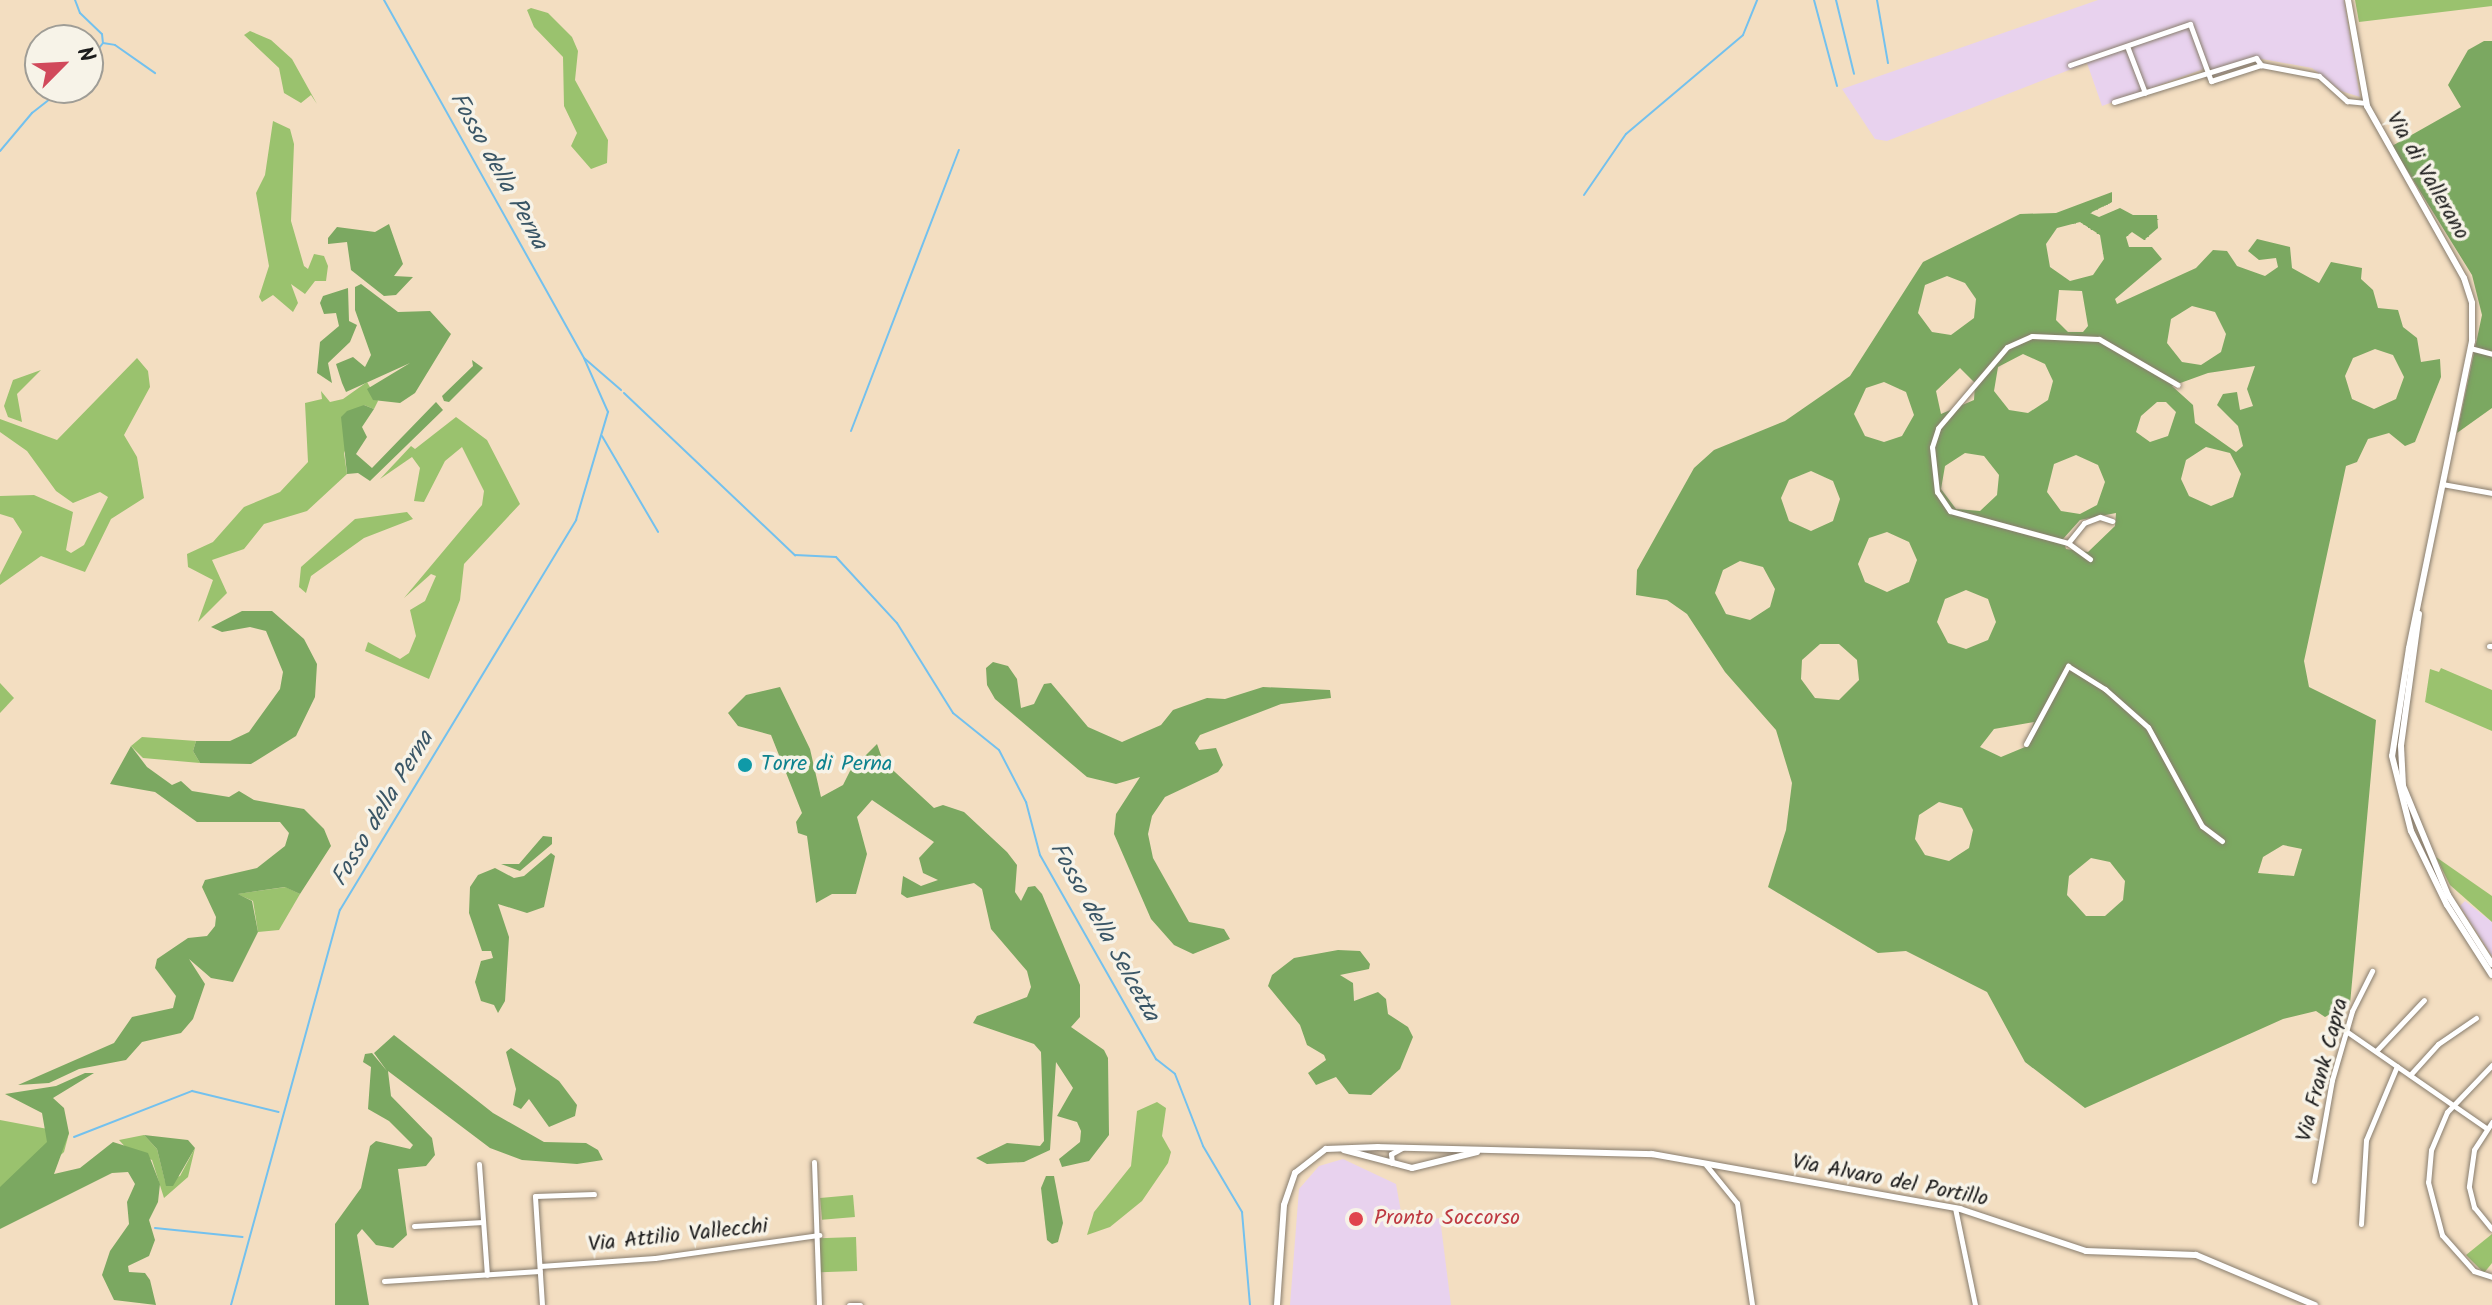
<!DOCTYPE html>
<html>
<head>
<meta charset="utf-8">
<style>
	body { margin:0 }
	#map { position:relative; width:2492px; height:1305px; overflow:hidden; background:#f3dec1; font-family:Kalam,sans-serif }
	div>[style] { position:absolute }
	[style*='--x'] { left:calc(var(--x)*1px); top:calc(var(--y)*1px); width:calc(var(--w)*1px); rotate:calc(var(--a)*1deg) }
	.built>* { inset:0; background:#e8d2ee }
	.green>* { inset:0; background:#9ac26e; transform-origin:0 0 }
	.forest>* { inset:0; background:#7ba861 }
	.stream>* { height:2px; margin:-1px; padding:0 1px; transform-origin:1px; border-radius:1px; background:#73c1ee }
	.roads { filter:drop-shadow(0 0 2px #887d6e) drop-shadow(0 0 2px #887d6e) }
	.street>* { height:5px; margin:-2.5px; padding:0 2.5px; transform-origin:2.5px; border-radius:2.5px; background:#fff }
	.secondary>* { height:6px; margin:-3px; padding:0 3px; transform-origin:3px; border-radius:3px; background:#fff }
	.dots>* { width:22px; height:22px; translate:-50% -50%; box-sizing:border-box; border:4px solid #f7f3e8; border-radius:50% }
	span { translate:-50% -50%; white-space:nowrap; text-align:center; line-height:1.15; -webkit-text-stroke:7px #f7f3e8; paint-order:stroke }
	.street-label { font-size:22px; color:#1c1c1c }
	.culture-label { font-size:22px; color:#0d838f }
	.left { translate:0 -50%; text-align:left }
	.health-label { font-size:22px; color:#be3a42 }
	.water-label { font-size:24px; color:#3a5666; font-style:italic }
	.north { position:absolute; left:24px; top:24px; width:80px; height:80px; box-sizing:border-box; background:#f7f3e8; border:2px solid #9f9d96; border-radius:50%; rotate:66deg; font-size:22px; font-weight:700; line-height:32px; text-align:center; color:#1c1c1c }
	.north::after { content:''; display:block; margin:auto; width:28px; height:36px; background:#d1495b; clip-path:polygon(50% 0,100% 100%,50% 72%,0 100%) }
</style>
</head>
<body>
<div id="map">
	<div class="built">
		<div style="clip-path:polygon(2098px 0,2344px 0,2360px 97px,2341px 91px,2312px 68px,2262px 59px,2216px 76px,2209px 67px,2102px 106px,2087px 63px,1887px 141px,1875px 139px,1842px 89px)"></div>
		<div style="clip-path:polygon(2465px 901px,2492px 922px,2492px 956px,2460px 906px)"></div>
		<div style="clip-path:polygon(1343px 1159px,1396px 1184px,1403px 1223px,1440px 1218px,1451px 1305px,1290px 1305px,1299px 1189px,1319px 1166px)"></div>
	</div>
	<div class="green">
		<div style="clip-path:polygon(2355px 0,2492px 0,2492px 6px,2359px 22px)"></div>
		<div style="clip-path:polygon(531px 8px,548px 13px,572px 37px,578px 51px,575px 80px,608px 140px,607px 163px,591px 169px,571px 146px,577px 133px,564px 106px,563px 57px,534px 27px,527px 10px)"></div>
		<div style="clip-path:polygon(250px 31px,271px 40px,292px 59px,317px 104px,311px 95px,301px 103px,284px 93px,279px 68px,244px 35px)"></div>
		<div style="clip-path:polygon(273px 121px,290px 129px,294px 144px,291px 221px,304px 266px,308px 269px,314px 254px,324px 256px,328px 266px,326px 281px,315px 281px,305px 294px,291px 284px,298px 303px,293px 312px,273px 295px,262px 302px,259px 297px,269px 266px,256px 193px,265px 175px)"></div>
		<div style="clip-path:polygon(137px 358px,148px 371px,150px 387px,124px 435px,137px 457px,144px 498px,111px 519px,85px 572px,41px 556px,0 585px,0 575px,22px 532px,13px 518px,0 514px,0 496px,34px 495px,73px 512px,66px 550px,71px 553px,84px 545px,108px 497px,100px 492px,73px 503px,56px 491px,27px 451px,0 432px,0 419px,57px 440px)"></div>
		<div style="clip-path:polygon(41px 370px,17px 394px,22px 422px,8px 417px,4px 406px,13px 380px)"></div>
		<div style="clip-path:polygon(367px 382px,378px 401px,374px 409px,364px 405px,344px 453px,347px 474px,307px 511px,264px 524px,244px 549px,212px 560px,227px 593px,198px 622px,213px 580px,188px 567px,187px 554px,213px 542px,244px 507px,280px 492px,308px 462px,305px 403px,322px 399px,321px 391px,330px 402px,343px 399px)"></div>
		<div style="clip-path:polygon(456px 417px,487px 440px,520px 504px,464px 564px,460px 600px,429px 679px,365px 651px,368px 642px,400px 659px,409px 653px,416px 636px,410px 610px,425px 601px,436px 576px,431px 574px,404px 598px,482px 505px,484px 491px,462px 447px,445px 461px,424px 502px,414px 501px,420px 468px,412px 457px,380px 479px,411px 446px,415px 449px)"></div>
		<div style="clip-path:polygon(407px 512px,413px 519px,364px 538px,311px 576px,306px 593px,299px 587px,301px 567px,355px 519px)"></div>
		<div style="clip-path:polygon(2441px 668px,2492px 690px,2492px 731px,2425px 702px,2430px 669px,2439px 672px)"></div>
		<div style="clip-path:polygon(0 683px,14px 698px,0 713px)"></div>
		<div style="clip-path:polygon(142px 737px,196px 741px,193px 751px,200px 763px,143px 758px,131px 746px)"></div>
		<div style="clip-path:polygon(2436px 857px,2492px 896px,2492px 922px,2450px 885px)"></div>
		<div style="clip-path:polygon(286px 887px,300px 894px,279px 930px,258px 932px,253px 901px,237px 894px)"></div>
		<div style="clip-path:polygon(1157px 1102px,1166px 1108px,1162px 1136px,1171px 1152px,1168px 1163px,1142px 1201px,1110px 1227px,1087px 1235px,1094px 1212px,1131px 1166px,1137px 1111px)"></div>
		<div style="clip-path:polygon(0 1120px,69px 1133px,64px 1152px,0 1211px)"></div>
		<div style="clip-path:polygon(144px 1135px,157px 1149px,165px 1181px,180px 1176px,195px 1148px,188px 1177px,164px 1198px,152px 1160px,129px 1151px,119px 1140px)"></div>
		<div style="left:853px;top:1195px;width:22px;height:33px;rotate:85deg"></div>
		<div style="clip-path:polygon(2492px 1234px,2492px 1263px,2484px 1273px,2466px 1255px)"></div>
		<div style="left:856px;top:1237px;width:34px;height:37px;rotate:88deg"></div>
	</div>
	<div class="forest">
		<div style="clip-path:polygon(2484px 41px,2492px 41px,2492px 408px,2457px 433px,2482px 315px,2472px 275px,2392px 146px,2461px 107px,2448px 85px,2468px 50px)"></div>
		<div style="clip-path:polygon(evenodd,2112px 192px,2112px 202px,2090px 213px,2099px 217px,2120px 208px,2133px 215px,2157px 215px,2158px 228px,2144px 240px,2132px 232px,2126px 237px,2129px 247px,2152px 247px,2162px 259px,2115px 299px,2117px 304px,2196px 268px,2213px 250px,2227px 251px,2237px 266px,2265px 276px,2278px 267px,2276px 258px,2259px 260px,2248px 251px,2257px 239px,2290px 247px,2292px 268px,2319px 283px,2331px 262px,2362px 268px,2361px 279px,2373px 290px,2378px 308px,2398px 310px,2403px 327px,2417px 338px,2421px 362px,2440px 359px,2441px 377px,2415px 442px,2405px 446px,2389px 433px,2368px 439px,2357px 462px,2346px 466px,2304px 661px,2309px 687px,2376px 720px,2350px 1004px,2325px 1017px,2316px 1011px,2283px 1019px,2085px 1108px,2025px 1062px,1987px 992px,1906px 951px,1878px 953px,1768px 887px,1786px 830px,1792px 783px,1776px 730px,1725px 672px,1687px 614px,1667px 600px,1636px 595px,1637px 570px,1694px 468px,1714px 450px,1785px 421px,1850px 376px,1923px 262px,2020px 214px,2056px 213px,2112px 192px,2080px 222px,2100px 235px,2104px 259px,2093px 275px,2070px 281px,2050px 267px,2046px 244px,2057px 228px,2080px 222px,2112px 192px,1947px 276px,1965px 283px,1976px 299px,1974px 318px,1951px 335px,1932px 332px,1918px 313px,1925px 285px,1947px 276px,2112px 192px,2059px 290px,2082px 291px,2088px 326px,2083px 332px,2068px 332px,2056px 320px,2059px 290px,2112px 192px,2192px 306px,2215px 312px,2226px 334px,2221px 352px,2201px 365px,2182px 362px,2167px 343px,2171px 319px,2192px 306px,2112px 192px,2375px 349px,2393px 355px,2404px 377px,2396px 399px,2374px 409px,2352px 399px,2345px 376px,2353px 358px,2375px 349px,2112px 192px,2023px 354px,2045px 364px,2053px 381px,2048px 400px,2028px 413px,2009px 410px,1994px 391px,1998px 367px,2023px 354px,2112px 192px,2255px 366px,2247px 389px,2253px 406px,2240px 410px,2237px 392px,2223px 394px,2217px 405px,2238px 426px,2243px 446px,2236px 452px,2195px 423px,2193px 405px,2172px 386px,2208px 373px,2255px 366px,2112px 192px,1960px 368px,1975px 383px,1974px 400px,1941px 414px,1936px 391px,1960px 368px,2112px 192px,1884px 382px,1906px 392px,1914px 415px,1902px 436px,1884px 442px,1865px 436px,1854px 414px,1866px 388px,1884px 382px,2112px 192px,2157px 402px,2166px 402px,2176px 412px,2168px 436px,2150px 442px,2136px 432px,2141px 416px,2157px 402px,2112px 192px,2206px 447px,2230px 453px,2241px 474px,2233px 497px,2211px 506px,2189px 496px,2181px 479px,2186px 460px,2206px 447px,2112px 192px,1965px 453px,1984px 456px,1999px 475px,1997px 495px,1980px 511px,1956px 509px,1941px 489px,1945px 466px,1965px 453px,2112px 192px,2076px 455px,2098px 465px,2105px 482px,2097px 505px,2080px 514px,2061px 511px,2047px 492px,2054px 464px,2076px 455px,2112px 192px,1811px 471px,1833px 481px,1840px 499px,1833px 521px,1811px 531px,1789px 521px,1781px 498px,1789px 480px,1811px 471px,2112px 192px,2116px 513px,2115px 526px,2088px 552px,2066px 549px,2063px 539px,2080px 520px,2116px 513px,2112px 192px,1887px 532px,1909px 542px,1917px 560px,1909px 582px,1887px 592px,1865px 582px,1858px 564px,1869px 538px,1887px 532px,2112px 192px,1740px 561px,1763px 567px,1775px 589px,1770px 607px,1750px 620px,1726px 614px,1715px 593px,1723px 570px,1740px 561px,2112px 192px,1966px 590px,1988px 599px,1996px 622px,1988px 640px,1966px 649px,1948px 643px,1937px 622px,1945px 599px,1966px 590px,2112px 192px,1820px 644px,1839px 644px,1857px 660px,1859px 680px,1839px 700px,1815px 698px,1801px 679px,1802px 660px,1820px 644px,2112px 192px,2034px 722px,2025px 747px,2001px 757px,1980px 747px,1994px 729px,2034px 722px,2112px 192px,1939px 802px,1962px 808px,1973px 830px,1969px 848px,1949px 861px,1925px 855px,1915px 839px,1919px 815px,1939px 802px,2112px 192px,2283px 845px,2302px 849px,2294px 876px,2258px 873px,2263px 857px,2283px 845px,2112px 192px,2091px 858px,2110px 862px,2125px 881px,2123px 900px,2105px 916px,2086px 916px,2067px 895px,2069px 876px,2091px 858px)"></div>
		<div style="clip-path:polygon(389px 224px,403px 264px,394px 276px,413px 277px,396px 295px,384px 296px,351px 270px,347px 242px,328px 244px,328px 238px,337px 227px,375px 232px)"></div>
		<div style="clip-path:polygon(361px 284px,398px 312px,430px 311px,451px 334px,415px 393px,400px 403px,373px 400px,367px 389px,410px 363px,346px 392px,342px 383px,336px 364px,353px 357px,365px 367px,371px 355px,355px 310px,355px 287px)"></div>
		<div style="clip-path:polygon(348px 288px,349px 321px,357px 325px,350px 342px,328px 363px,332px 383px,317px 373px,320px 342px,339px 326px,336px 313px,324px 314px,320px 303px,323px 296px)"></div>
		<div style="clip-path:polygon(472px 360px,483px 368px,449px 402px,444px 401px,442px 396px,473px 366px)"></div>
		<div style="clip-path:polygon(436px 402px,443px 410px,370px 481px,358px 473px,347px 474px,341px 417px,347px 411px,364px 405px,374px 409px,362px 427px,367px 437px,356px 454px,372px 468px)"></div>
		<div style="clip-path:polygon(242px 611px,272px 611px,304px 639px,317px 664px,315px 697px,296px 736px,251px 764px,200px 763px,193px 751px,196px 741px,230px 741px,249px 732px,280px 689px,283px 672px,266px 631px,250px 627px,222px 632px,211px 627px)"></div>
		<div style="clip-path:polygon(993px 662px,1008px 666px,1017px 679px,1021px 708px,1034px 704px,1044px 684px,1051px 683px,1088px 727px,1122px 742px,1161px 725px,1173px 710px,1207px 698px,1225px 699px,1263px 687px,1330px 690px,1331px 698px,1281px 704px,1200px 735px,1195px 743px,1199px 750px,1216px 748px,1223px 765px,1218px 772px,1165px 797px,1152px 816px,1148px 834px,1153px 858px,1189px 922px,1224px 929px,1230px 939px,1193px 954px,1174px 945px,1151px 919px,1114px 834px,1116px 814px,1140px 777px,1116px 784px,1087px 777px,995px 699px,987px 685px,986px 668px)"></div>
		<div style="clip-path:polygon(780px 687px,810px 749px,821px 797px,843px 785px,850px 771px,877px 744px,883px 761px,934px 808px,943px 805px,964px 812px,1007px 852px,1017px 865px,1015px 892px,1021px 901px,1028px 887px,1035px 886px,1042px 894px,1080px 985px,1080px 1017px,1071px 1027px,1104px 1050px,1108px 1058px,1109px 1135px,1089px 1161px,1062px 1167px,1059px 1159px,1080px 1142px,1081px 1131px,1077px 1122px,1057px 1116px,1073px 1088px,1056px 1062px,1050px 1150px,1024px 1162px,987px 1164px,976px 1158px,1007px 1143px,1040px 1146px,1044px 1141px,1041px 1052px,1034px 1044px,973px 1023px,977px 1016px,1027px 997px,1031px 987px,1027px 971px,991px 929px,982px 889px,974px 883px,907px 898px,901px 894px,903px 876px,921px 886px,938px 880px,923px 873px,919px 858px,934px 842px,872px 800px,857px 817px,867px 854px,856px 894px,832px 894px,816px 903px,807px 836px,798px 833px,796px 822px,802px 813px,771px 735px,738px 726px,728px 713px,746px 695px)"></div>
		<div style="clip-path:polygon(131px 746px,147px 767px,172px 785px,181px 781px,192px 791px,229px 797px,239px 791px,254px 800px,304px 809px,324px 829px,331px 846px,300px 894px,285px 887px,238px 894px,252px 901px,258px 932px,233px 982px,211px 978px,189px 959px,205px 984px,193px 1019px,181px 1033px,142px 1042px,126px 1060px,79px 1069px,49px 1083px,18px 1085px,114px 1043px,132px 1017px,173px 1008px,176px 996px,155px 968px,157px 959px,188px 938px,207px 936px,215px 926px,216px 917px,202px 887px,205px 880px,257px 868px,285px 846px,289px 833px,280px 822px,197px 822px,155px 792px,110px 784px)"></div>
		<div style="clip-path:polygon(543px 836px,552px 837px,552px 844px,520px 871px,501px 864px,519px 864px)"></div>
		<div style="clip-path:polygon(551px 853px,555px 856px,544px 907px,527px 913px,498px 904px,509px 937px,505px 1001px,498px 1013px,494px 1005px,481px 1001px,475px 982px,481px 961px,493px 958px,491px 951px,482px 951px,469px 913px,470px 887px,478px 875px,495px 868px,514px 878px,524px 876px)"></div>
		<div style="clip-path:polygon(1338px 950px,1360px 951px,1370px 964px,1369px 969px,1340px 975px,1353px 983px,1354px 1001px,1378px 992px,1386px 999px,1388px 1014px,1408px 1027px,1413px 1037px,1400px 1069px,1371px 1095px,1349px 1094px,1336px 1077px,1316px 1085px,1308px 1073px,1326px 1060px,1324px 1055px,1307px 1045px,1300px 1025px,1268px 986px,1272px 975px,1294px 958px)"></div>
		<div style="clip-path:polygon(394px 1035px,493px 1113px,544px 1142px,586px 1143px,598px 1150px,603px 1160px,577px 1164px,522px 1160px,490px 1148px,388px 1071px,391px 1096px,432px 1138px,435px 1155px,426px 1166px,398px 1169px,407px 1235px,393px 1248px,376px 1245px,362px 1229px,357px 1235px,369px 1305px,335px 1305px,335px 1224px,361px 1188px,370px 1146px,376px 1141px,410px 1149px,413px 1145px,389px 1121px,368px 1109px,371px 1067px,363px 1062px,365px 1054px,372px 1053px,387px 1071px,374px 1053px)"></div>
		<div style="clip-path:polygon(511px 1048px,559px 1081px,577px 1105px,575px 1116px,549px 1127px,529px 1099px,521px 1109px,513px 1105px,516px 1089px,506px 1052px)"></div>
		<div style="clip-path:polygon(85px 1073px,94px 1073px,53px 1098px,64px 1108px,69px 1133px,54px 1174px,80px 1168px,113px 1142px,148px 1153px,160px 1184px,158px 1202px,149px 1220px,155px 1240px,149px 1256px,128px 1266px,129px 1272px,145px 1273px,150px 1280px,156px 1305px,114px 1300px,102px 1275px,110px 1251px,129px 1224px,127px 1202px,135px 1184px,128px 1172px,112px 1173px,0 1229px,0 1187px,47px 1142px,42px 1113px,5px 1094px,56px 1086px)"></div>
		<div style="clip-path:polygon(144px 1135px,188px 1140px,195px 1148px,173px 1186px,166px 1186px,157px 1149px)"></div>
		<div style="clip-path:polygon(1046px 1176px,1054px 1176px,1063px 1223px,1058px 1242px,1052px 1244px,1047px 1240px,1041px 1188px)"></div>
	</div>
	<div class="stream">
		<div style="--x:75;--y:0;--w:14;--a:69"></div>
		<div style="--x:80;--y:13;--w:30;--a:44"></div>
		<div style="--x:102;--y:34;--w:9;--a:84"></div>
		<div style="--x:103;--y:43;--w:24;--a:128"></div>
		<div style="--x:384;--y:0;--w:410;--a:60.8"></div>
		<div style="--x:584;--y:358;--w:49;--a:40.9"></div>
		<div style="--x:1814;--y:0;--w:89;--a:75"></div>
		<div style="--x:1836;--y:0;--w:76;--a:76.3"></div>
		<div style="--x:1877;--y:0;--w:64;--a:80.1"></div>
		<div style="--x:103;--y:43;--w:12;--a:9"></div>
		<div style="--x:115;--y:45;--w:49;--a:35"></div>
		<div style="--x:0;--y:151;--w:50;--a:-49.9"></div>
		<div style="--x:32;--y:113;--w:41;--a:-38"></div>
		<div style="--x:1584;--y:195;--w:74;--a:-55.5"></div>
		<div style="--x:1626;--y:134;--w:153;--a:-40.2"></div>
		<div style="--x:1743;--y:35;--w:38;--a:-68"></div>
		<div style="--x:624;--y:393;--w:236;--a:43.5"></div>
		<div style="--x:795;--y:555;--w:41;--a:2.8"></div>
		<div style="--x:836;--y:557;--w:90;--a:47.3"></div>
		<div style="--x:897;--y:623;--w:106;--a:58.1"></div>
		<div style="--x:953;--y:713;--w:59;--a:38.8"></div>
		<div style="--x:999;--y:750;--w:59;--a:62.6"></div>
		<div style="--x:1026;--y:802;--w:55;--a:75.2"></div>
		<div style="--x:1040;--y:855;--w:235;--a:60.4"></div>
		<div style="--x:1156;--y:1059;--w:24;--a:38"></div>
		<div style="--x:1175;--y:1074;--w:77;--a:68.7"></div>
		<div style="--x:1203;--y:1146;--w:77;--a:59.4"></div>
		<div style="--x:1242;--y:1212;--w:93;--a:85.1"></div>
		<div style="--x:851;--y:431;--w:301;--a:-69"></div>
		<div style="--x:602;--y:436;--w:111;--a:59.7"></div>
		<div style="--x:74;--y:1137;--w:127;--a:-21.3"></div>
		<div style="--x:192;--y:1091;--w:89;--a:13.6"></div>
		<div style="--x:155;--y:1228;--w:88;--a:5.8"></div>
		<div style="--x:231;--y:1305;--w:410;--a:-74.6"></div>
		<div style="--x:340;--y:910;--w:456;--a:-58.8"></div>
		<div style="--x:576;--y:520;--w:113;--a:-73.5"></div>
		<div style="--x:608;--y:412;--w:59;--a:-114"></div>
	</div>
	<div class="roads">
		<div class="street">
			<div style="--x:2127;--y:46;--w:50;--a:69"></div>
			<div style="--x:2070;--y:65;--w:127;--a:-18.9"></div>
			<div style="--x:2190;--y:24;--w:61;--a:69.8"></div>
			<div style="--x:2211;--y:81;--w:52;--a:-17.7"></div>
			<div style="--x:2114;--y:102;--w:149;--a:-17.2"></div>
			<div style="--x:2256;--y:58;--w:9;--a:54"></div>
			<div style="--x:2261;--y:65;--w:59;--a:10.7"></div>
			<div style="--x:2319;--y:76;--w:38;--a:42"></div>
			<div style="--x:2347;--y:101;--w:18;--a:6"></div>
			<div style="--x:2470;--y:348;--w:23;--a:15"></div>
			<div style="--x:2442;--y:484;--w:51;--a:10.2"></div>
			<div style="--x:2068;--y:543;--w:26;--a:-51"></div>
			<div style="--x:2084;--y:523;--w:17;--a:-21"></div>
			<div style="--x:2100;--y:517;--w:13;--a:18"></div>
			<div style="--x:2090;--y:559;--w:27;--a:-144"></div>
			<div style="--x:2068;--y:543;--w:122;--a:-164.8"></div>
			<div style="--x:1950;--y:511;--w:23;--a:-124"></div>
			<div style="--x:1937;--y:492;--w:45;--a:-96.3"></div>
			<div style="--x:1932;--y:447;--w:20;--a:-72"></div>
			<div style="--x:1938;--y:428;--w:106;--a:-49.6"></div>
			<div style="--x:2007;--y:347;--w:27;--a:-24"></div>
			<div style="--x:2032;--y:336;--w:67;--a:2.6"></div>
			<div style="--x:2099;--y:339;--w:91;--a:30.2"></div>
			<div style="--x:2489;--y:646;--w:3;--a:0"></div>
			<div style="--x:2026;--y:744;--w:89;--a:-61.7"></div>
			<div style="--x:2068;--y:666;--w:44;--a:31.9"></div>
			<div style="--x:2105;--y:689;--w:57;--a:41.5"></div>
			<div style="--x:2148;--y:727;--w:113;--a:61.4"></div>
			<div style="--x:2202;--y:826;--w:25;--a:37"></div>
			<div style="--x:2346;--y:1031;--w:170;--a:34.7"></div>
			<div style="--x:2376;--y:1051;--w:70;--a:-46.7"></div>
			<div style="--x:2492;--y:1065;--w:65;--a:133.8"></div>
			<div style="--x:2447;--y:1112;--w:41;--a:112.8"></div>
			<div style="--x:2431;--y:1150;--w:32;--a:95"></div>
			<div style="--x:2428;--y:1182;--w:55;--a:75.2"></div>
			<div style="--x:2442;--y:1235;--w:48;--a:48.4"></div>
			<div style="--x:2474;--y:1271;--w:19;--a:18"></div>
			<div style="--x:2410;--y:1075;--w:42;--a:-47.9"></div>
			<div style="--x:2438;--y:1044;--w:46;--a:-34.4"></div>
			<div style="--x:2492;--y:1122;--w:33;--a:123"></div>
			<div style="--x:2474;--y:1150;--w:37;--a:98"></div>
			<div style="--x:2469;--y:1187;--w:21;--a:76"></div>
			<div style="--x:2474;--y:1207;--w:28;--a:51"></div>
			<div style="--x:814;--y:1162;--w:143;--a:88"></div>
			<div style="--x:1392;--y:1163;--w:9;--a:-96"></div>
			<div style="--x:1391;--y:1154;--w:13;--a:-29"></div>
			<div style="--x:479;--y:1164;--w:111;--a:85.9"></div>
			<div style="--x:1706;--y:1165;--w:49;--a:50.8"></div>
			<div style="--x:1737;--y:1203;--w:103;--a:81.6"></div>
			<div style="--x:2314;--y:1181;--w:103;--a:-79.9"></div>
			<div style="--x:2332;--y:1080;--w:72;--a:-73.8"></div>
			<div style="--x:2352;--y:1011;--w:45;--a:-63.4"></div>
			<div style="--x:1955;--y:1208;--w:99;--a:78.3"></div>
			<div style="--x:2361;--y:1224;--w:84;--a:-86.6"></div>
			<div style="--x:2366;--y:1140;--w:80;--a:-67.3"></div>
			<div style="--x:414;--y:1226;--w:69;--a:-3.3"></div>
			<div style="--x:540;--y:1266;--w:115;--a:-4"></div>
			<div style="--x:655;--y:1258;--w:166;--a:-8"></div>
			<div style="--x:384;--y:1281;--w:156;--a:-3.7"></div>
			<div style="--x:542;--y:1305;--w:109;--a:-93.7"></div>
			<div style="--x:535;--y:1196;--w:59;--a:-1.9"></div>
			<div style="--x:849;--y:1305;--w:11;--a:0"></div>
		</div>
		<div class="secondary">
			<div style="--x:2348;--y:0;--w:108;--a:79.8"></div>
			<div style="--x:2367;--y:106;--w:197;--a:60.6"></div>
			<div style="--x:2464;--y:278;--w:26;--a:72"></div>
			<div style="--x:2472;--y:303;--w:38;--a:90"></div>
			<div style="--x:2472;--y:341;--w:313;--a:101.6"></div>
			<div style="--x:2409;--y:648;--w:109;--a:98.9"></div>
			<div style="--x:2392;--y:756;--w:77;--a:75.8"></div>
			<div style="--x:2411;--y:831;--w:82;--a:64.1"></div>
			<div style="--x:2447;--y:905;--w:83;--a:57.3"></div>
			<div style="--x:2419;--y:614;--w:133;--a:97.8"></div>
			<div style="--x:2401;--y:746;--w:40;--a:87.1"></div>
			<div style="--x:2403;--y:786;--w:118;--a:67.6"></div>
			<div style="--x:2448;--y:895;--w:82;--a:57.5"></div>
			<div style="--x:1344;--y:1150;--w:70;--a:14.8"></div>
			<div style="--x:1412;--y:1168;--w:67;--a:-13.8"></div>
			<div style="--x:1277;--y:1305;--w:100;--a:-86"></div>
			<div style="--x:1284;--y:1205;--w:34;--a:-71"></div>
			<div style="--x:1295;--y:1173;--w:39;--a:-38"></div>
			<div style="--x:1326;--y:1149;--w:52;--a:-2.2"></div>
			<div style="--x:1378;--y:1147;--w:274;--a:1.5"></div>
			<div style="--x:1652;--y:1154;--w:313;--a:10.1"></div>
			<div style="--x:1960;--y:1209;--w:133;--a:18.4"></div>
			<div style="--x:2086;--y:1251;--w:110;--a:2.1"></div>
			<div style="--x:2196;--y:1255;--w:129;--a:22.8"></div>
		</div>
	</div>
	<div class="dots">
		<div style="left:745px;top:765px;background:#0f9aa8"></div>
		<div style="left:1356px;top:1219px;background:#e0444e"></div>
	</div>
	<div class="street-label">
		<span style="left:2427px;top:176px;rotate:60deg">Via di Vallerano</span>
		<span style="left:2323px;top:1070px;rotate:-75deg">Via Frank Capra</span>
		<span style="left:1890px;top:1181px;rotate:11deg">Via Alvaro del Portillo</span>
		<span style="left:678px;top:1236px;rotate:-6deg">Via Attilio Vallecchi</span>
	</div>
	<div class="culture-label">
		<span class="left" style="left:761px;top:765px">Torre di Perna</span>
	</div>
	<div class="health-label">
		<span class="left" style="left:1374px;top:1219px">Pronto Soccorso</span>
	</div>
	<div class="water-label">
		<span style="left:498px;top:171px;rotate:61deg">Fosso della Perna</span>
		<span style="left:383px;top:809px;rotate:-59deg">Fosso della Perna</span>
		<span style="left:1104px;top:932px;rotate:61deg">Fosso della Selcetta</span>
	</div>
	<div class="north">N</div>
</div>
</body>
</html>
